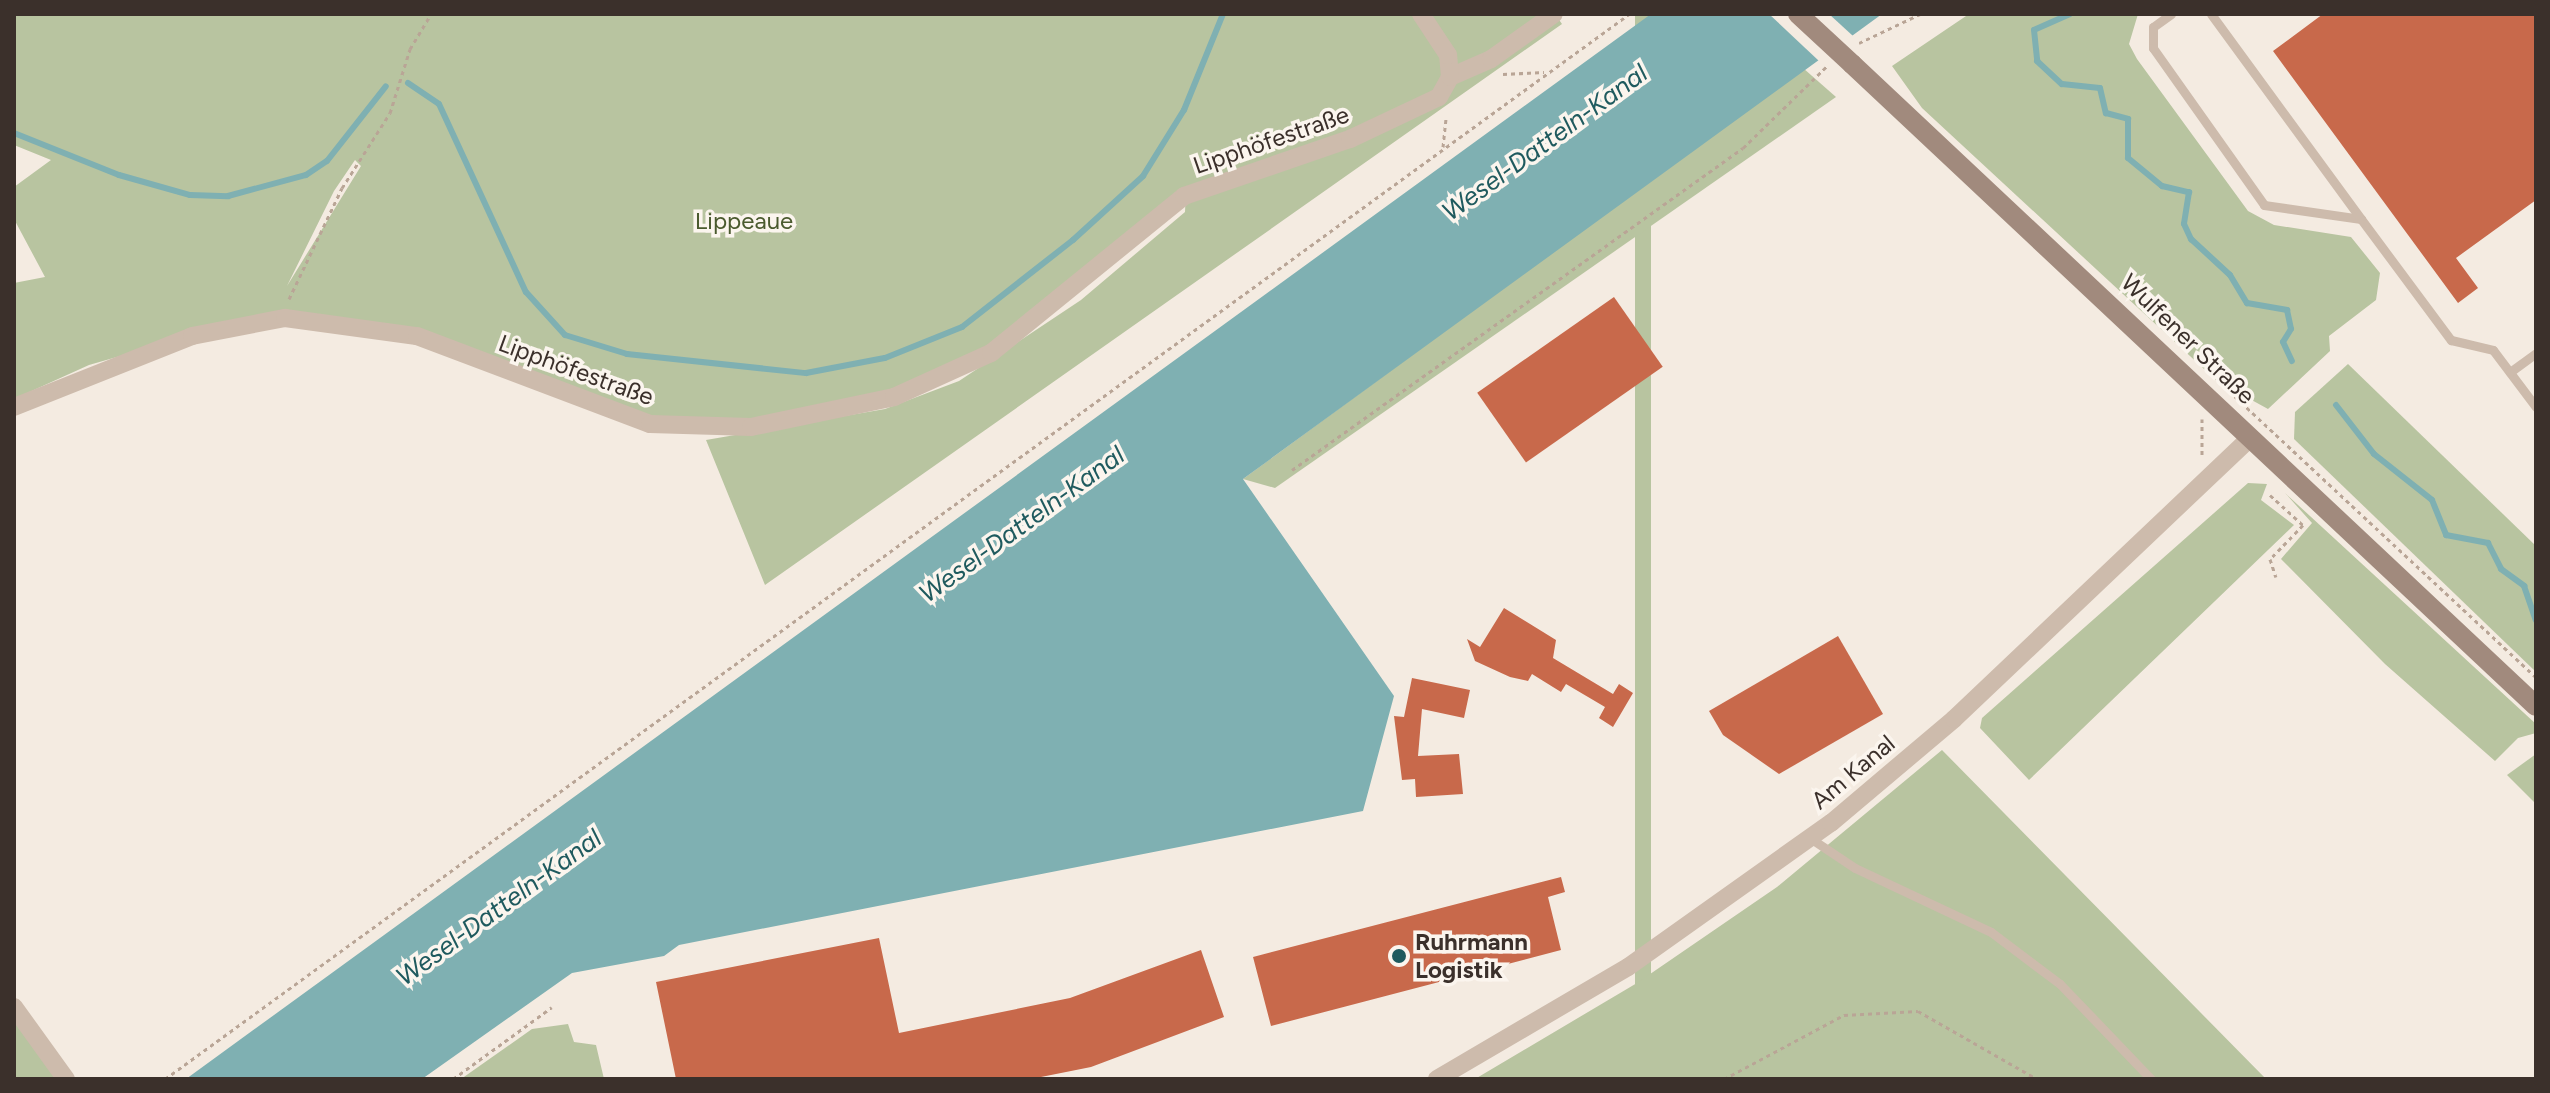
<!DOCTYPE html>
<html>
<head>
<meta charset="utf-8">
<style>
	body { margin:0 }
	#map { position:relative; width:2550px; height:1093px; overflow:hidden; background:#f4ebe1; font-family:Figtree,sans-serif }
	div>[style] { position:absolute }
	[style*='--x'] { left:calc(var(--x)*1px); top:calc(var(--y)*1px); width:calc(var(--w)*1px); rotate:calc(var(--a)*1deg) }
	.green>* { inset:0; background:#b8c4a0; transform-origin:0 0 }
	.water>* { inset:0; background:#7fb0b2 }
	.pier>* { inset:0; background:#f4ebe1 }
	.stream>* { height:6px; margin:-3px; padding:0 3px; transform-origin:3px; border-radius:3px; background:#7fb0b2 }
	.building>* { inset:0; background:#c8694b; transform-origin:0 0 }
	.path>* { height:3px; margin-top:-1.5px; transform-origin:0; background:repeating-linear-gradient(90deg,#b9a596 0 4px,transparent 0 8px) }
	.service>* { height:9px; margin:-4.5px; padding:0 4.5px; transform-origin:4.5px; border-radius:4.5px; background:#cdbbac }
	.minor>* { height:18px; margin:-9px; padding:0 9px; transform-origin:9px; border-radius:9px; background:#cdbbac }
	.secondary>* { height:20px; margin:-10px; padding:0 10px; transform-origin:10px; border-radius:10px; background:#a18a7d }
	.secondary-bridge>* { height:20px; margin:-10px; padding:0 10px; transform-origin:10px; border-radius:10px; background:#a18a7d }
	.dots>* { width:22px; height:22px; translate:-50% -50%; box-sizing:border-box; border:4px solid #fbf5ee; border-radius:50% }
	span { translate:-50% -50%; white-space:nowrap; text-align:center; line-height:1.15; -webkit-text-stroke:7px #fbf5ee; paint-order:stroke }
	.street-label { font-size:24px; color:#3b302b }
	.park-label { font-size:24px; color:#4a5a2e }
	.poi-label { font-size:24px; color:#3b302b; font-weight:700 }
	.left { translate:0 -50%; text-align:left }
	.water-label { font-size:26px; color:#1f5a5e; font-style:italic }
	.frame { position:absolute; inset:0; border:16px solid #3b302b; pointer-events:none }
</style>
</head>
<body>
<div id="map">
	<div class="green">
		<div style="clip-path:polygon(evenodd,14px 14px,1555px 14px,1562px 24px,765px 585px,706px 440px,885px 409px,959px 381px,1081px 300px,1185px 212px,1186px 188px,983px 358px,787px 424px,625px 416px,402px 332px,266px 314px,89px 365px,14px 399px,14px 283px,45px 277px,14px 219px,14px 187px,51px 160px,14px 145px,14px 14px,355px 160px,361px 166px,287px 286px,334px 191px,355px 160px)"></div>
		<div style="left:1635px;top:14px;width:16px;height:1810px"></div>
		<div style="clip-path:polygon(1969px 14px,2138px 14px,2129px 44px,2137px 59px,2248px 211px,2274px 225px,2351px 237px,2380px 273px,2376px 300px,2329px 336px,2330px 351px,2268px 409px,2217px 381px,1922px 108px,1892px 66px)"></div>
		<div style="clip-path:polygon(1803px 68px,1836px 97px,1275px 488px,1243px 479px)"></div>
		<div style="clip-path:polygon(2348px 364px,2536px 546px,2536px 672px,2294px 439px,2295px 412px)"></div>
		<div style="clip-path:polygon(2248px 483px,2267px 484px,2261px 500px,2294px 525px,2029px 780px,1980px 728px,1982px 718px)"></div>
		<div style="clip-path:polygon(2285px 493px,2536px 724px,2536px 733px,2518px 738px,2495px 761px,2385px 664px,2281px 559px,2312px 523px)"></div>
		<div style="clip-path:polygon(1942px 750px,2266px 1079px,1475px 1079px,1637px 983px,1777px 887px)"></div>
		<div style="clip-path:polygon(2536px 754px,2536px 804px,2507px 775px)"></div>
		<div style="clip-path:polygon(14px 1020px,57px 1079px,14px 1079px)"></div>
		<div style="clip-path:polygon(568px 1024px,574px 1042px,596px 1045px,604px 1079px,461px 1079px,532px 1029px)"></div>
	</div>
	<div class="water">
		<div style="clip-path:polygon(1651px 14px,1882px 14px,1243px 479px,1394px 696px,1363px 811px,679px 945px,664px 956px,572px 973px,422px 1079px,186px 1079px)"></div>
	</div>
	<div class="pier">
		<div style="clip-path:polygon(1769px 14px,1829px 14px,1853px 36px,1819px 61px)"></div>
	</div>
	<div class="stream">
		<div style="--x:2070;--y:14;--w:39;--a:156"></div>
		<div style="--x:2034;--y:30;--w:31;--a:84"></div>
		<div style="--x:2037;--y:61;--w:34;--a:43"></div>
		<div style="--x:2062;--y:84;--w:38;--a:6"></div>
		<div style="--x:2100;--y:88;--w:26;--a:77"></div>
		<div style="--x:2106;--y:113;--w:23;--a:15"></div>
		<div style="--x:2128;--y:119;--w:39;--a:90"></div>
		<div style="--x:2128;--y:158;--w:44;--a:39.5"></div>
		<div style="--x:2162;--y:186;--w:28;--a:13"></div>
		<div style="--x:2189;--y:192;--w:32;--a:99"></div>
		<div style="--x:2184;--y:224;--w:17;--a:65"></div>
		<div style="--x:2191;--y:239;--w:53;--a:42.7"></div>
		<div style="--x:2230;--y:275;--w:33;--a:59"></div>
		<div style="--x:2247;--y:303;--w:41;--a:9.9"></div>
		<div style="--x:2287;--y:310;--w:19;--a:78"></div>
		<div style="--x:2291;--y:329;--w:15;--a:122"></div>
		<div style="--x:2283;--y:342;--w:21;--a:65"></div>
		<div style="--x:408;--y:83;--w:37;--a:34"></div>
		<div style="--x:439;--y:104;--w:207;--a:65.2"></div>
		<div style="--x:526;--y:292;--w:58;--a:47.8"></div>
		<div style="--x:565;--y:335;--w:65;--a:17"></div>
		<div style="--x:627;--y:354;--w:180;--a:6.1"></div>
		<div style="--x:806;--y:373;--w:80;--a:-10.8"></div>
		<div style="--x:885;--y:358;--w:83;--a:-21.9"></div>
		<div style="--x:962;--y:327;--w:141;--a:-38.1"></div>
		<div style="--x:1073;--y:240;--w:95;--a:-42.4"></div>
		<div style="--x:1143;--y:176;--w:78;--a:-58.2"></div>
		<div style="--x:1184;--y:110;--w:104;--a:-67.9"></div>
		<div style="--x:14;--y:133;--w:113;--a:21.8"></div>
		<div style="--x:119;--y:175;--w:74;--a:15.7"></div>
		<div style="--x:190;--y:195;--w:38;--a:2"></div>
		<div style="--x:228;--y:196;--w:81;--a:-15.1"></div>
		<div style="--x:306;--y:175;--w:25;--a:-34"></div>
		<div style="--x:327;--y:161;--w:95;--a:-51.8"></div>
		<div style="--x:2336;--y:405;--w:62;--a:52.2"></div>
		<div style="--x:2374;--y:454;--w:74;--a:38.4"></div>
		<div style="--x:2432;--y:500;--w:38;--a:68"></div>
		<div style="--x:2446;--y:535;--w:43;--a:10.8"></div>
		<div style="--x:2488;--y:543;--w:29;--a:63"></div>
		<div style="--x:2501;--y:569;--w:29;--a:36"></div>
		<div style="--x:2524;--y:586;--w:36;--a:71"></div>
	</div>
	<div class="building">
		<div style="clip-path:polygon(2323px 14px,2536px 14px,2536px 200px,2456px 258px,2478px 288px,2458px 303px,2273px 51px)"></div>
		<div style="left:1614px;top:297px;width:85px;height:167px;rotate:55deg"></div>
		<div style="clip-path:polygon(1504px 608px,1556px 640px,1553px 658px,1613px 694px,1619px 684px,1633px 693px,1613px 727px,1599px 718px,1605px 707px,1566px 684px,1561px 692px,1532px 674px,1528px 681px,1510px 677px,1475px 661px,1467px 639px,1480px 647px)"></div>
		<div style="clip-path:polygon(1838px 636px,1883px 714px,1779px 774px,1723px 735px,1709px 711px)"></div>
		<div style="clip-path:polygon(1412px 678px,1470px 690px,1464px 718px,1422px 709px,1418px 756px,1459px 754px,1463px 794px,1416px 797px,1415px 779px,1402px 780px,1394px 716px,1404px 717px)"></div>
		<div style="clip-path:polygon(1561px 877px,1565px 892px,1548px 897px,1561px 950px,1271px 1026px,1253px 957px)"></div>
		<div style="clip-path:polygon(879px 938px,899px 1033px,1070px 998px,1201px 950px,1224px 1017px,1091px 1067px,1031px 1079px,676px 1079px,656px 982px)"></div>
	</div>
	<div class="path">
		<div style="--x:1859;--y:43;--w:68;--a:-25.4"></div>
		<div style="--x:1503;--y:74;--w:41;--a:-2.8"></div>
		<div style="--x:1443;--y:147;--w:31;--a:-84"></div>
		<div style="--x:289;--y:299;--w:123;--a:-64.5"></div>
		<div style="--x:342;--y:188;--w:89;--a:-57.4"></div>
		<div style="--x:390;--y:113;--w:67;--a:-72.6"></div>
		<div style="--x:410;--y:49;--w:41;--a:-59"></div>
		<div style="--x:2229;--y:391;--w:420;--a:43"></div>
		<div style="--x:2202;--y:419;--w:39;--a:90"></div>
		<div style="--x:1292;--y:470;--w:554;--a:-35.53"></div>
		<div style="--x:1743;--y:148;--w:117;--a:-44.3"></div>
		<div style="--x:2270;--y:495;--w:45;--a:42.3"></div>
		<div style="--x:2303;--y:525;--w:47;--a:134.1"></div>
		<div style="--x:2270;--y:559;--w:19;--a:72"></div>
		<div style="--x:165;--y:1079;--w:1810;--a:-36.03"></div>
		<div style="--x:453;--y:1079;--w:122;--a:-36"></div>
		<div style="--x:1724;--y:1079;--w:136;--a:-28.1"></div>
		<div style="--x:1844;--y:1015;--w:74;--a:-3.1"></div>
		<div style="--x:1918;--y:1011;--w:137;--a:29.7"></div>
	</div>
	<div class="service">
		<div style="--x:2171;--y:14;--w:22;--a:144"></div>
		<div style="--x:2153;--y:27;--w:21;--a:90"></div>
		<div style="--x:2153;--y:48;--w:192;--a:54.7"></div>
		<div style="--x:2264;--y:205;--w:98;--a:8.2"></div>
		<div style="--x:2361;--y:219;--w:151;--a:53.4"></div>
		<div style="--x:2451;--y:340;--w:43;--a:13.4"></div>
		<div style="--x:2493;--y:350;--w:71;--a:53"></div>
		<div style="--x:2211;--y:14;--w:254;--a:53.8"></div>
		<div style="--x:2510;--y:372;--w:32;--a:-36"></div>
		<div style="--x:1810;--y:838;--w:54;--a:33.7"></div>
		<div style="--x:1855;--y:868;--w:150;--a:25.2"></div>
		<div style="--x:1991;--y:932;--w:86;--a:37"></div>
		<div style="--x:2060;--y:984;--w:132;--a:46.2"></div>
	</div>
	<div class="minor">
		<div style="--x:1450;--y:77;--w:45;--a:-23.7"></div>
		<div style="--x:1491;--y:59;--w:77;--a:-35.5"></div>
		<div style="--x:14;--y:407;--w:192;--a:-21.7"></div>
		<div style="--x:192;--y:336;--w:95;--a:-11"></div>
		<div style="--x:285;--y:318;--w:133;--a:7.8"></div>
		<div style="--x:417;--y:336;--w:249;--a:20.7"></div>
		<div style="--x:650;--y:424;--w:101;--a:1.7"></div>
		<div style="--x:751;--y:427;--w:146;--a:-11.8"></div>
		<div style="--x:894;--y:397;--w:107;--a:-24.4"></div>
		<div style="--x:991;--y:353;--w:249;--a:-39.1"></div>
		<div style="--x:1184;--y:196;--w:176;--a:-19"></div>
		<div style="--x:1350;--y:139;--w:98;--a:-25.3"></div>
		<div style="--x:1439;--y:97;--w:23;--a:-61"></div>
		<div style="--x:1450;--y:77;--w:22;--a:-95"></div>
		<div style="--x:1448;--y:55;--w:49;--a:-123.4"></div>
		<div style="--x:14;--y:1007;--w:89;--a:54.2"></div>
		<div style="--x:1437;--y:1079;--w:221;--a:-30.4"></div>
		<div style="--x:1628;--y:967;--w:249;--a:-35.4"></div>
		<div style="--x:1831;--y:823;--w:161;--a:-40.2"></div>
		<div style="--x:1954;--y:719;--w:408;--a:-43.5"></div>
	</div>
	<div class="secondary">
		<div style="--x:1852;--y:64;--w:938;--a:43.19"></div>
	</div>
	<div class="secondary-bridge">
		<div style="--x:1798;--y:14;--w:74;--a:42.8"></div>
	</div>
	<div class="dots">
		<div style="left:1399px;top:956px;background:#1f5a5e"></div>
	</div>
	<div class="street-label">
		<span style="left:1271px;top:140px;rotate:-19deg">Lipphöfestraße</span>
		<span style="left:2188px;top:339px;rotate:44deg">Wulfener Straße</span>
		<span style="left:576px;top:370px;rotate:20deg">Lipphöfestraße</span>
		<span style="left:1853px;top:772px;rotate:-40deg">Am Kanal</span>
	</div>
	<div class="park-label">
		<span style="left:744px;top:221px">Lippeaue</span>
	</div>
	<div class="poi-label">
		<span class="left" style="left:1415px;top:956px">Ruhrmann<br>Logistik</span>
	</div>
	<div class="water-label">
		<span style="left:1545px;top:143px;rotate:-36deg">Wesel-Datteln-Kanal</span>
		<span style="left:1022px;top:525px;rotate:-36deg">Wesel-Datteln-Kanal</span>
		<span style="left:499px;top:908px;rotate:-36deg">Wesel-Datteln-Kanal</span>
	</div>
	<div class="frame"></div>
</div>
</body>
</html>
